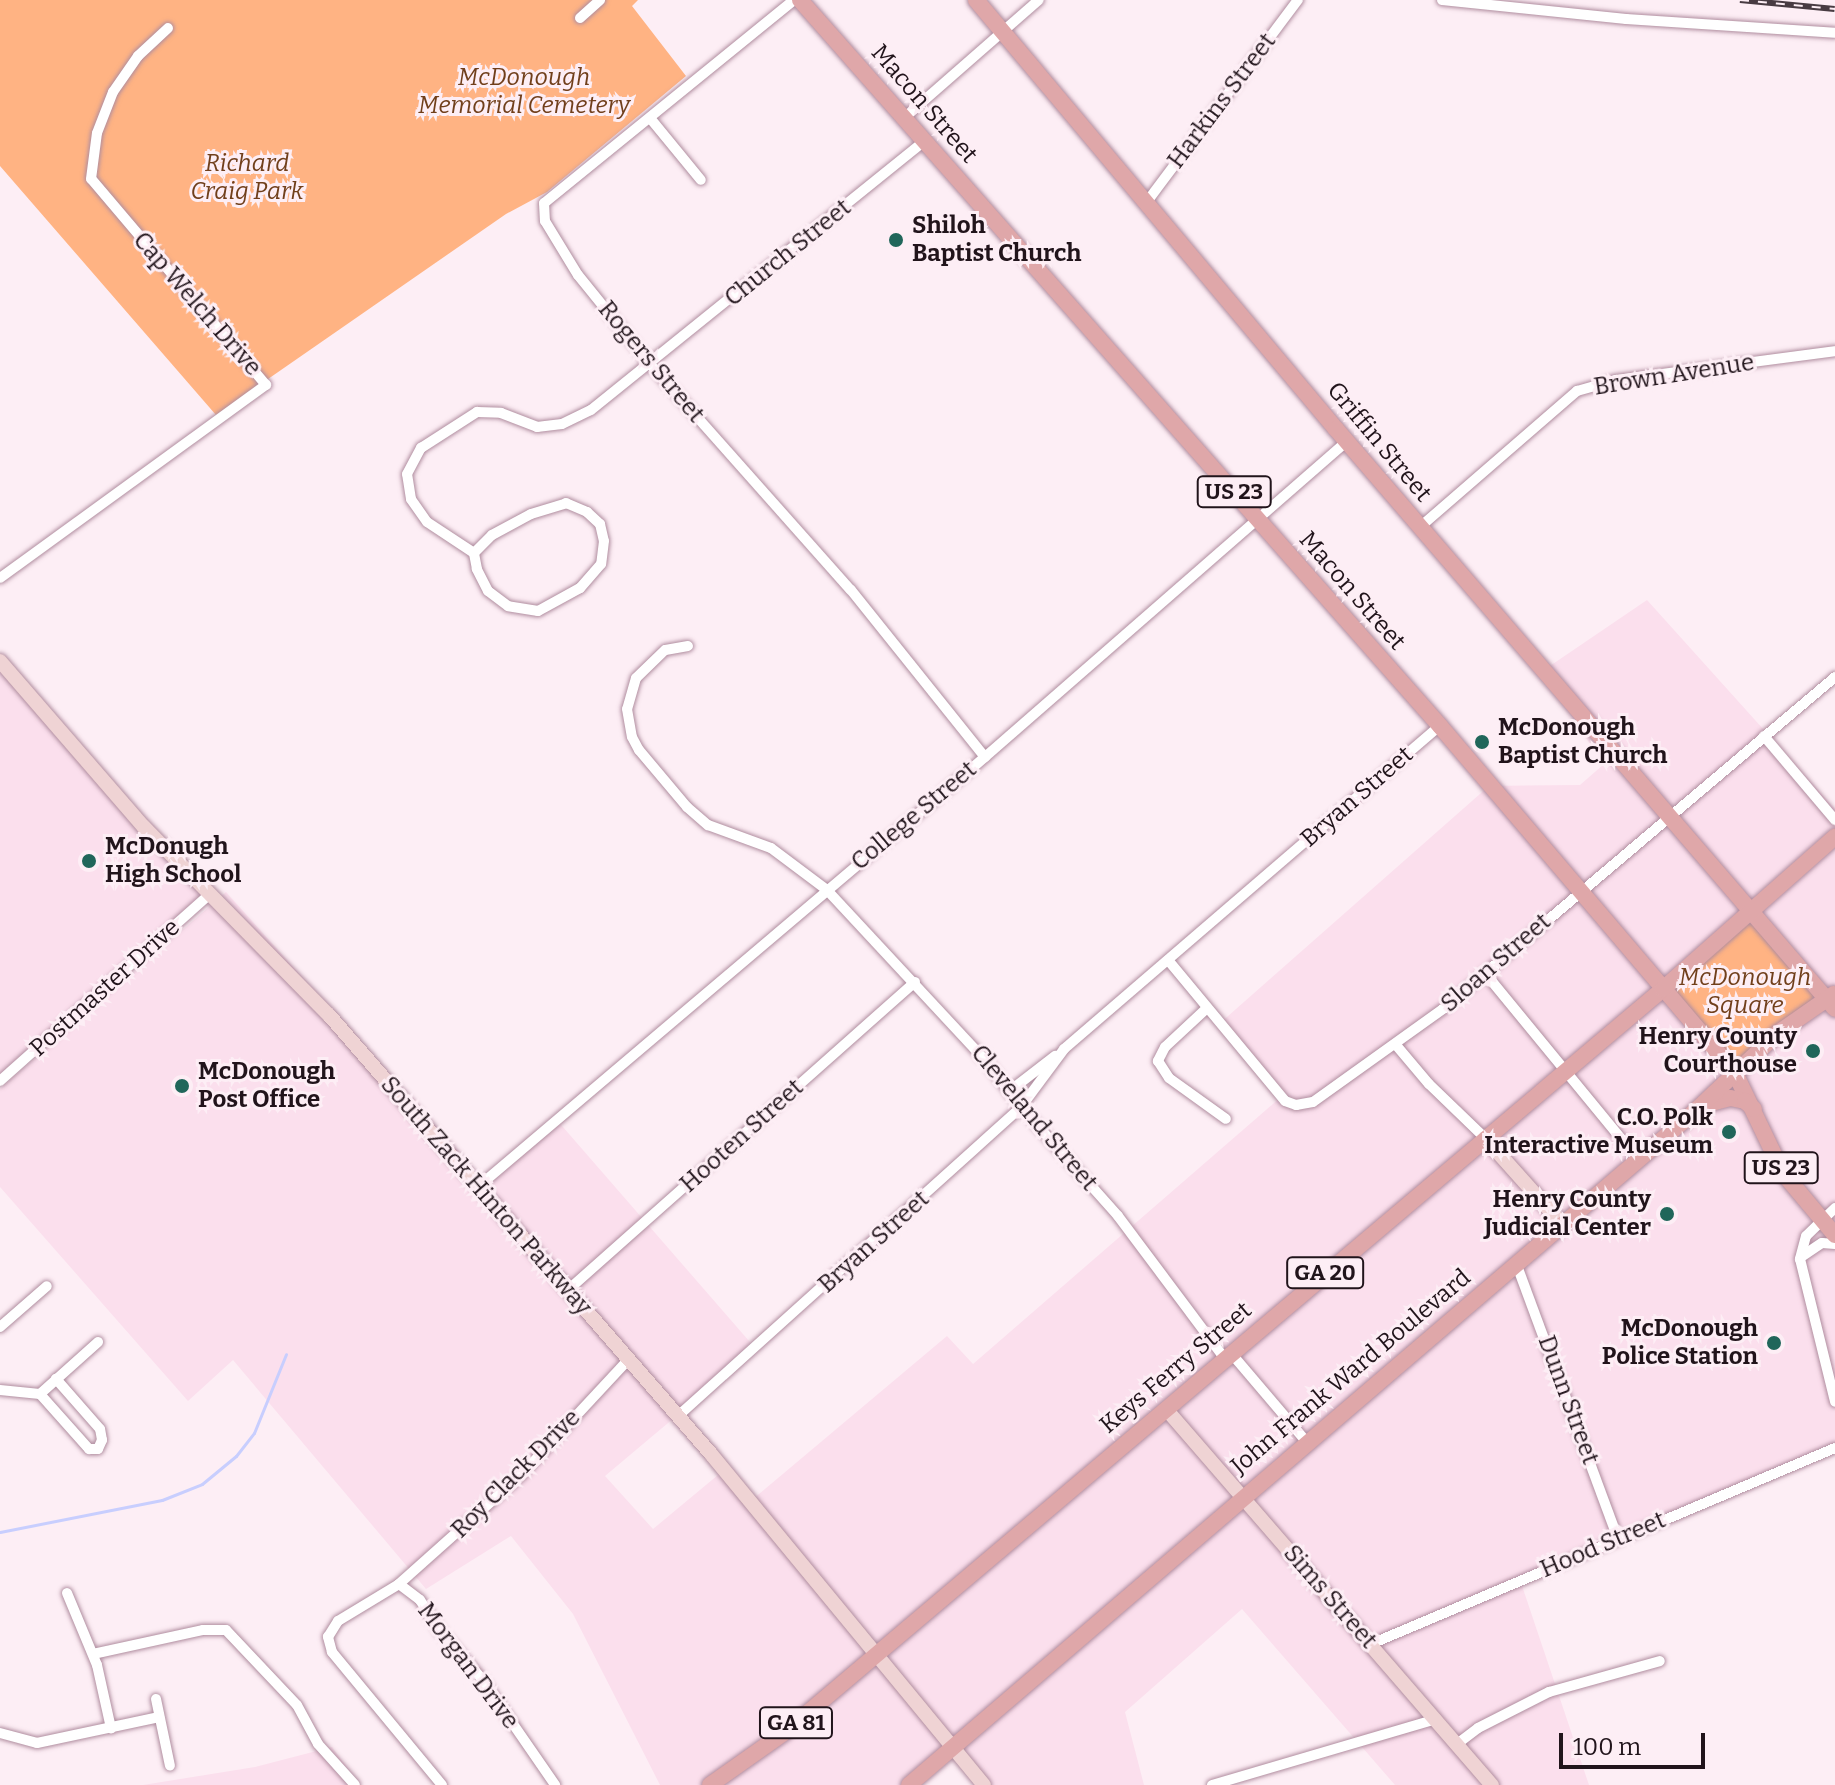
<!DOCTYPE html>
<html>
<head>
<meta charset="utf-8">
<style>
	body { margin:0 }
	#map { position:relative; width:1835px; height:1785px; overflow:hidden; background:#fdeef5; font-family:Bitter,serif }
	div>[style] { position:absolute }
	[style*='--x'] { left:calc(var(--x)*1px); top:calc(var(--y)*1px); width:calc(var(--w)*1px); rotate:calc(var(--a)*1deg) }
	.built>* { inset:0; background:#fbdfed }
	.green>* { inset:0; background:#ffb383; transform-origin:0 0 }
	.stream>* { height:3px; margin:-1.5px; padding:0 1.5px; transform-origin:1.5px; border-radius:1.5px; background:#c8cefe }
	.roads { filter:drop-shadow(0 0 2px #b08d9f) drop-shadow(0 0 2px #b08d9f) }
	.street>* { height:10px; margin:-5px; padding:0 5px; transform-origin:5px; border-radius:5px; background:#fff }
	.secondary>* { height:14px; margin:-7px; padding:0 7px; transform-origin:7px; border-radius:7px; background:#efd3d4 }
	.primary>* { height:16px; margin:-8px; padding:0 8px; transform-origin:8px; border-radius:8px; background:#dfa7a9 }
	.rail>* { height:6px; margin-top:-3px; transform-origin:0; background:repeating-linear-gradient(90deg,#fdeef5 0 9px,#483b42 0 18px); box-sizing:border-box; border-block:2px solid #483b42 }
	.dots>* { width:22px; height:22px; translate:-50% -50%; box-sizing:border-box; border:4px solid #fdeef5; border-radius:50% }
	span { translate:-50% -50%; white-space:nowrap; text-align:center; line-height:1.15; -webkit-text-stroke:6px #fdeef5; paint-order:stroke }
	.shield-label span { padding:2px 6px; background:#fdeef5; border:2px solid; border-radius:6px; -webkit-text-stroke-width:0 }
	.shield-label { font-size:22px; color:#21141b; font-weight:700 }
	.park-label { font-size:24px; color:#713f1b; font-style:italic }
	.street-label { font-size:24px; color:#21141b }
	.poi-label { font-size:24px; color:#21141b; font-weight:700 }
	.left { translate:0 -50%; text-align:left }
	.right { translate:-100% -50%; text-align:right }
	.scale { position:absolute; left:1559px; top:1733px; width:146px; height:36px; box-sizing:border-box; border:4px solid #21141b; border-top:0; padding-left:10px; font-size:24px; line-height:28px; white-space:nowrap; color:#21141b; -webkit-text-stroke:6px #fdeef5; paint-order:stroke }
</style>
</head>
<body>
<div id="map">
	<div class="built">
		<div style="clip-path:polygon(1647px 600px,1835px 809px,1835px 1450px,1519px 1577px,1589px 1785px,1395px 1785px,1242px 1609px,1125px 1712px,1144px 1785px,985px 1785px,956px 1750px,917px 1785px,660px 1785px,573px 1614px,511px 1536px,426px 1589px,233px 1360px,188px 1401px,0 1187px,0 1089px,226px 892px,486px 1182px,556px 1119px,756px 1349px,605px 1476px,653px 1529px,718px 1475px,747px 1504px,947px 1336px,973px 1364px,1281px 1097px,1219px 1024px,1489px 786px,1580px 785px,1604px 764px,1541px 672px)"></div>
		<div style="clip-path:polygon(0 662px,210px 894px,0 1079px)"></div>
		<div style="clip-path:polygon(332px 1747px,360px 1785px,143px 1785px,255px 1767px)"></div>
	</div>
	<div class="green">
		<div style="clip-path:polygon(0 0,638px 0,632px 6px,686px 76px,547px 192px,506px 214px,216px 415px,0 166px)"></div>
		<div style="left:1750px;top:911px;width:117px;height:117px;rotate:49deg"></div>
	</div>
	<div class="stream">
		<div style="--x:0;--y:1532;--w:165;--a:-11.2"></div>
		<div style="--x:162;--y:1500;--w:43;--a:-21.8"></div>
		<div style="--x:202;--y:1484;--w:44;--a:-39.5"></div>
		<div style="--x:236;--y:1456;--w:29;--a:-52"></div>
		<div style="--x:254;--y:1433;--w:85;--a:-67.9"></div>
	</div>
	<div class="roads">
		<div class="street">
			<div style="--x:794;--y:0;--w:322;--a:140.9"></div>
			<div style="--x:544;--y:203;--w:18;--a:87"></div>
			<div style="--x:545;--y:221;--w:63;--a:58.6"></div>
			<div style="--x:578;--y:275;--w:114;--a:51"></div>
			<div style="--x:650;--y:364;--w:302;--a:48.4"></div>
			<div style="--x:851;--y:590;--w:214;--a:51.3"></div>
			<div style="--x:1442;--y:0;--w:185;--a:5.9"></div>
			<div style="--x:1626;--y:19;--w:209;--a:3.8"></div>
			<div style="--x:580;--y:18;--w:27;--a:-42"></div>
			<div style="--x:650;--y:118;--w:80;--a:50.6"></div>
			<div style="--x:904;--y:118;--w:179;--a:-41.2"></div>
			<div style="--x:1146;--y:203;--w:254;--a:-53.2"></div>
			<div style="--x:566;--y:503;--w:23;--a:23"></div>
			<div style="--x:587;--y:512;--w:18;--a:43"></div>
			<div style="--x:600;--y:524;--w:17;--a:77"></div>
			<div style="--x:604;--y:541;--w:23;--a:97"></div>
			<div style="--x:601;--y:564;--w:32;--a:131"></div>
			<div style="--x:580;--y:588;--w:48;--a:151.3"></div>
			<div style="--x:538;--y:611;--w:30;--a:-171"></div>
			<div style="--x:508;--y:606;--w:25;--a:-143"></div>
			<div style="--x:488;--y:591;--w:25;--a:-117"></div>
			<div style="--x:477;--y:569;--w:16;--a:-101"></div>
			<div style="--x:474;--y:553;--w:25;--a:-45"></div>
			<div style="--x:492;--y:535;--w:44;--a:-28.3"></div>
			<div style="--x:531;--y:514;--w:37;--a:-17"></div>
			<div style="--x:1420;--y:527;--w:208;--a:-40.9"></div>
			<div style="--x:1577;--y:391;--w:41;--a:-15.8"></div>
			<div style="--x:1616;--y:380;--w:221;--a:-7.5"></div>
			<div style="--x:474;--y:553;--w:56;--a:-146.6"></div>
			<div style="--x:427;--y:522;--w:28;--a:-125"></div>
			<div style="--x:411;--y:499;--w:25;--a:-99"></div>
			<div style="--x:407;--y:474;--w:30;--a:-62"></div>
			<div style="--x:421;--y:448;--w:67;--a:-32.7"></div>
			<div style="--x:477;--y:412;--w:24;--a:2"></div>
			<div style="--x:501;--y:413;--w:39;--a:21"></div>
			<div style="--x:537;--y:427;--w:25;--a:-7"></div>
			<div style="--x:562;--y:424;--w:32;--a:-26"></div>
			<div style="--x:591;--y:410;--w:428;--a:-38.9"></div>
			<div style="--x:0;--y:578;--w:329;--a:-36"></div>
			<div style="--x:266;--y:385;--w:270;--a:-130.3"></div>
			<div style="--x:91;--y:179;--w:46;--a:-82.6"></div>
			<div style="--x:97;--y:133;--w:44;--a:-68.7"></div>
			<div style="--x:113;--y:92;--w:44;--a:-55.2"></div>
			<div style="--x:138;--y:56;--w:41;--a:-43"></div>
			<div style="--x:688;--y:646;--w:23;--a:170"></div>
			<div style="--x:665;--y:650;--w:40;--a:136"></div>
			<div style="--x:636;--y:678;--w:32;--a:106"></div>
			<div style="--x:627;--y:709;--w:28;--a:80"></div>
			<div style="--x:632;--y:737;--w:15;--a:62"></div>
			<div style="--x:639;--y:750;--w:75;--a:49.9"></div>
			<div style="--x:687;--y:807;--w:28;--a:41"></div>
			<div style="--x:708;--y:825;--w:67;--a:20.1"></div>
			<div style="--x:771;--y:848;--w:70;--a:36.9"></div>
			<div style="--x:827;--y:890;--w:233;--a:47.1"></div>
			<div style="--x:986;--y:1061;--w:58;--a:52.7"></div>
			<div style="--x:1021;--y:1107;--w:146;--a:48.3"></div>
			<div style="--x:1118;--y:1216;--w:179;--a:53.2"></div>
			<div style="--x:1764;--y:736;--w:110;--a:49.8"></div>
			<div style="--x:1168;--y:960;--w:183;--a:50.3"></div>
			<div style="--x:1285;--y:1101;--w:12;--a:20"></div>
			<div style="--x:1296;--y:1105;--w:17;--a:-10"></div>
			<div style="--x:1313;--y:1102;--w:160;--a:-35.6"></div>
			<div style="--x:1443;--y:1009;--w:514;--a:-40.26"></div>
			<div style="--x:1485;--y:973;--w:241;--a:50.6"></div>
			<div style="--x:1207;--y:1008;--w:57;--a:137.1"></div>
			<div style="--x:1165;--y:1047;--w:16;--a:117"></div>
			<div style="--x:1158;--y:1061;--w:20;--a:57"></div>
			<div style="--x:1169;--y:1078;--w:70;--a:35.7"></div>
			<div style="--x:1396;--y:1045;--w:51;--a:49.8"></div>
			<div style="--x:1429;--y:1084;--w:78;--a:44"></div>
			<div style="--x:0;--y:1081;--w:281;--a:-41.7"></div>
			<div style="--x:1011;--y:1090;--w:56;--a:-37.7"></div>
			<div style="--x:479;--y:1186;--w:663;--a:-40.29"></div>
			<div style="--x:985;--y:757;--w:481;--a:-41.1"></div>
			<div style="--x:1835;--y:1208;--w:40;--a:136"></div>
			<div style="--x:1806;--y:1236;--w:24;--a:105"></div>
			<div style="--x:1800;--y:1259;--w:147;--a:76.2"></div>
			<div style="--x:1801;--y:1257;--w:25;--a:-34"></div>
			<div style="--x:1822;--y:1243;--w:13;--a:4"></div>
			<div style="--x:1516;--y:1263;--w:294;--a:69.7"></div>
			<div style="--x:568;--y:1290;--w:464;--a:-41.6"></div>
			<div style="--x:0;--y:1327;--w:62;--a:-41.1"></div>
			<div style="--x:1231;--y:1353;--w:116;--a:49.6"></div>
			<div style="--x:0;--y:1390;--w:40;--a:5.7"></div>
			<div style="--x:40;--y:1394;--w:78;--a:-41.9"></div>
			<div style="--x:40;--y:1394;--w:74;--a:48.3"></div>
			<div style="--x:89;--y:1449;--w:9;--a:0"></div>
			<div style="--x:98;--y:1449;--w:10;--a:-66"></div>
			<div style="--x:102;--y:1440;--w:11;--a:-100"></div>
			<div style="--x:100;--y:1429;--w:67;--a:-131.3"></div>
			<div style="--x:678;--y:1416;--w:462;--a:-42"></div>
			<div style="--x:1021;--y:1107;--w:72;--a:-53.4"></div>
			<div style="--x:1064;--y:1049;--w:496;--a:-40.7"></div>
			<div style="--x:399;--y:1584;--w:165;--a:-41.8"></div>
			<div style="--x:522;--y:1474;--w:157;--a:-47.1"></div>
			<div style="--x:67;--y:1593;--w:78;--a:67.4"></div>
			<div style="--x:97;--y:1665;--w:65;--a:77.5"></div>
			<div style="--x:1371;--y:1644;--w:504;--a:-22.9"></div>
			<div style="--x:93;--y:1654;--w:113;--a:-12.3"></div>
			<div style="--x:203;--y:1630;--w:23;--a:0"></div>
			<div style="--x:226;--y:1630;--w:103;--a:46.6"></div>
			<div style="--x:297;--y:1705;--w:44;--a:61.7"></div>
			<div style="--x:318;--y:1744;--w:55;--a:47.9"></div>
			<div style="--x:156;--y:1699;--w:68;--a:78.2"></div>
			<div style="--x:0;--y:1733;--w:38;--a:15"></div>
			<div style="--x:37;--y:1743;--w:125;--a:-12"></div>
			<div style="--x:1457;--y:1744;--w:26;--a:-37"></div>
			<div style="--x:1478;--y:1728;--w:80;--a:-26.9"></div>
			<div style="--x:1549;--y:1692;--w:115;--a:-15.6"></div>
			<div style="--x:442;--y:1785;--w:173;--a:-129.6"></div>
			<div style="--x:332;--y:1652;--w:16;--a:-105"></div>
			<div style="--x:328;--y:1637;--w:19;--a:-58"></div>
			<div style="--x:338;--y:1621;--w:71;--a:-31.2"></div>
			<div style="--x:399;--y:1584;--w:26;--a:37"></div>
			<div style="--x:420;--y:1600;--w:37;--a:57"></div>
			<div style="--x:440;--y:1631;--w:64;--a:48.8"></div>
			<div style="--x:482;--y:1679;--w:129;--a:55.4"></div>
			<div style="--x:1212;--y:1785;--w:234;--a:-16.4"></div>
		</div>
		<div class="secondary">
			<div style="--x:0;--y:661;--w:220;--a:49.1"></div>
			<div style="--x:144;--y:827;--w:264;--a:45.5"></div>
			<div style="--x:329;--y:1015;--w:582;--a:48.97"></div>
			<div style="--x:711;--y:1454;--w:429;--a:50.5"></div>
			<div style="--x:1485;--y:1138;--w:115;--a:48.2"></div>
			<div style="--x:1166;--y:1409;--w:498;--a:49.1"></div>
		</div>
		<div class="primary">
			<div style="--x:800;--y:0;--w:968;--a:48.6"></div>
			<div style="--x:1440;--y:726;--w:455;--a:49.6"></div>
			<div style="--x:1735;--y:1073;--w:111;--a:64.4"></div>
			<div style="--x:1783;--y:1173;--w:81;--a:50"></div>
			<div style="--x:976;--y:0;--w:560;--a:50"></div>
			<div style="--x:1336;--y:429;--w:765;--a:49.29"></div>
			<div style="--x:1704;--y:1105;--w:27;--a:-15"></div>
			<div style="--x:1730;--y:1098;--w:15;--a:11"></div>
			<div style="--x:1745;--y:1101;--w:12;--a:42"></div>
			<div style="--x:710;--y:1785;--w:92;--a:-35.2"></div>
			<div style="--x:785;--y:1732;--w:1150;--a:-40.24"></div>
			<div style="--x:1663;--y:989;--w:230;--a:-41.5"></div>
			<div style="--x:909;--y:1785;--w:1033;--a:-40.6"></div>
			<div style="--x:1693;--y:1113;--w:117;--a:-43.3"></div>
			<div style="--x:1778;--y:1033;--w:68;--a:-34.9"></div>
		</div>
	</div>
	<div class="rail">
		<div style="--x:1740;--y:0;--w:95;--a:5.4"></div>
	</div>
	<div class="dots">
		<div style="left:896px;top:240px;background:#20665a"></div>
		<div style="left:1482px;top:742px;background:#20665a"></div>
		<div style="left:89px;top:861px;background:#20665a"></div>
		<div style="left:1813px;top:1051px;background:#20665a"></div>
		<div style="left:182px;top:1086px;background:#20665a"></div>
		<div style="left:1729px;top:1132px;background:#20665a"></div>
		<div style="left:1667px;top:1214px;background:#20665a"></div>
		<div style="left:1774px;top:1343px;background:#20665a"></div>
	</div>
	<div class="shield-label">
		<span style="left:1234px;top:492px">US 23</span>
		<span style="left:1781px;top:1168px">US 23</span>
		<span style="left:1325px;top:1273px">GA 20</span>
		<span style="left:796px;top:1723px">GA 81</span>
	</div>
	<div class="park-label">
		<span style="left:524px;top:92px">McDonough<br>Memorial Cemetery</span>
		<span style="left:247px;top:178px">Richard<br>Craig Park</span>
		<span style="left:1745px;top:992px">McDonough<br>Square</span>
	</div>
	<div class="street-label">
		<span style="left:1222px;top:101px;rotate:-53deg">Harkins Street</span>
		<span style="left:924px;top:104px;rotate:49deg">Macon Street</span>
		<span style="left:788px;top:253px;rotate:-39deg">Church Street</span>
		<span style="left:197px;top:304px;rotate:49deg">Cap Welch Drive</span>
		<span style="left:651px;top:362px;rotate:50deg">Rogers Street</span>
		<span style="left:1674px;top:375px;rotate:-9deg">Brown Avenue</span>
		<span style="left:1379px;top:442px;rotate:50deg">Griffin Street</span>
		<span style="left:1352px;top:591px;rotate:49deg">Macon Street</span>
		<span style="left:1357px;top:797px;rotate:-41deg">Bryan Street</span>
		<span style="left:914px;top:816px;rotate:-40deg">College Street</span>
		<span style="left:1496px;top:963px;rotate:-41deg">Sloan Street</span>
		<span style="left:105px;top:988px;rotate:-42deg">Postmaster Drive</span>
		<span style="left:1034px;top:1118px;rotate:50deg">Cleveland Street</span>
		<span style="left:742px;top:1136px;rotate:-42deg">Hooten Street</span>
		<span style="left:486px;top:1196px;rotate:49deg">South Zack Hinton Parkway</span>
		<span style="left:874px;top:1242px;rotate:-42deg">Bryan Street</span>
		<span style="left:1176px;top:1368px;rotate:-40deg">Keys Ferry Street</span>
		<span style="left:1351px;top:1372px;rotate:-40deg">John Frank Ward Boulevard</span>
		<span style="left:1568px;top:1400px;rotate:70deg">Dunn Street</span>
		<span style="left:516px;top:1474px;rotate:-45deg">Roy Clack Drive</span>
		<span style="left:1603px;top:1545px;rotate:-23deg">Hood Street</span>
		<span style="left:1330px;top:1597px;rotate:49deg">Sims Street</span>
		<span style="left:468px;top:1666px;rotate:53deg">Morgan Drive</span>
	</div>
	<div class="poi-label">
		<span class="left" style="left:912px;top:240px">Shiloh<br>Baptist Church</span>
		<span class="left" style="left:1498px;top:742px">McDonough<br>Baptist Church</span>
		<span class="left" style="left:105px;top:861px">McDonugh<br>High School</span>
		<span class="right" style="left:1797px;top:1051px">Henry County<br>Courthouse</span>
		<span class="left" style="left:198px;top:1086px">McDonough<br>Post Office</span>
		<span class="right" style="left:1713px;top:1132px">C.O. Polk<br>Interactive Museum</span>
		<span class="right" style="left:1651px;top:1214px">Henry County<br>Judicial Center</span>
		<span class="right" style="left:1758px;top:1343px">McDonough<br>Police Station</span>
	</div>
	<div class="scale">100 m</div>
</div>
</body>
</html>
